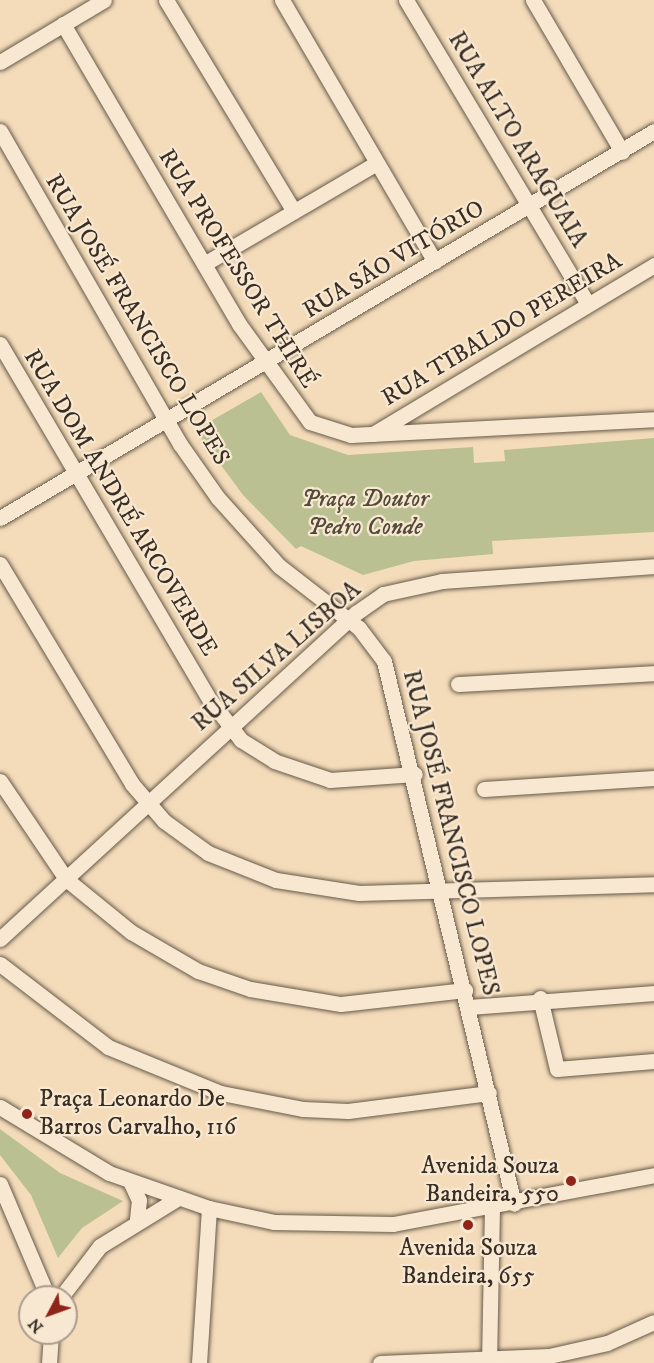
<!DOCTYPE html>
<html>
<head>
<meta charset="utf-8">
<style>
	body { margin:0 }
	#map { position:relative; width:654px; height:1363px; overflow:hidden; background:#f4dcba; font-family:"IM FELL DW Pica",serif }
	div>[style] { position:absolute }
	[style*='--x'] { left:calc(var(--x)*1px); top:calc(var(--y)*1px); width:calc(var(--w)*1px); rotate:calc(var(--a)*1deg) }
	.green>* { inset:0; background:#bac091 }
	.roads { filter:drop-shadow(0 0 2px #675a4a) drop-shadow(0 0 2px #675a4a) }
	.minor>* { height:15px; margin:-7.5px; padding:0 7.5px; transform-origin:7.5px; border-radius:7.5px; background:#f8e8d2 }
	.dots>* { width:16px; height:16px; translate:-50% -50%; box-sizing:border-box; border:3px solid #f8e8d2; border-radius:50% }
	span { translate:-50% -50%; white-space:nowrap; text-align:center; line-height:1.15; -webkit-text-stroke:4.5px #f8e8d2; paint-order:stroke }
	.street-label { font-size:24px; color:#382e24 }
	.park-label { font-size:24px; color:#524b3a; font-style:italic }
	.poi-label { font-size:24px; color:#382e24 }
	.left { translate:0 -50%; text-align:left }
	.right { translate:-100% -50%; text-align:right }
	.north { position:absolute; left:18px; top:1285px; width:60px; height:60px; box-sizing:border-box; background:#f8e8d2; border:2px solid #ab9e8c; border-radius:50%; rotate:229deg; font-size:16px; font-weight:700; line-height:24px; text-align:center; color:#382e24 }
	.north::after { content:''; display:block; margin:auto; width:21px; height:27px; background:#8f2418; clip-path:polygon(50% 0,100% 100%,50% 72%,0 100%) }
</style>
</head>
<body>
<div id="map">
	<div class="green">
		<div style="clip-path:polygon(261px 392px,290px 435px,348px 455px,473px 447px,474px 463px,505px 461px,504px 450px,654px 438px,654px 532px,492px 541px,493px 554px,414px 561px,363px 575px,301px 546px,296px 549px,243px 495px,195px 430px)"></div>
		<div style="clip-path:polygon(0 1129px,60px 1173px,123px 1201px,82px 1228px,58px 1258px,31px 1195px,0 1155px)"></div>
	</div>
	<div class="roads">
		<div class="minor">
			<div style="--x:166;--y:0;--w:247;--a:58.8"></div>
			<div style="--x:282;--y:0;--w:303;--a:59.7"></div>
			<div style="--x:406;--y:0;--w:354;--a:59.1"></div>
			<div style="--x:533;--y:0;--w:176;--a:59.6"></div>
			<div style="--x:63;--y:24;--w:348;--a:59.6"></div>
			<div style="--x:239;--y:324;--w:121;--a:54.1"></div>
			<div style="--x:310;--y:422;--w:43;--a:17.6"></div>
			<div style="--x:351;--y:435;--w:303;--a:-3"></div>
			<div style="--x:0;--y:62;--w:121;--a:-30.8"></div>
			<div style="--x:0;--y:131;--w:361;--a:60.1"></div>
			<div style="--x:180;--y:444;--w:66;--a:54.9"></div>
			<div style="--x:218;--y:498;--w:91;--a:48.1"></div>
			<div style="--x:279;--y:566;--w:101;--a:37.8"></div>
			<div style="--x:359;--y:628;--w:41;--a:52.9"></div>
			<div style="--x:384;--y:661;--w:558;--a:76.54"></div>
			<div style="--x:204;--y:264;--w:200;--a:-30.3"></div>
			<div style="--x:0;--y:344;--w:413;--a:59.5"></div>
			<div style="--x:210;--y:700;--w:51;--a:52.2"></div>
			<div style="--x:241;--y:740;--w:39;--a:32"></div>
			<div style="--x:274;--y:761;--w:59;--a:18.7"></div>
			<div style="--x:330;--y:780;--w:85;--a:-4"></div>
			<div style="--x:373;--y:434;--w:328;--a:-31"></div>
			<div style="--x:0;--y:518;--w:760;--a:-30.61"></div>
			<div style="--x:0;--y:564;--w:257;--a:59"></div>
			<div style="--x:132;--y:784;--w:49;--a:49.1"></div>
			<div style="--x:164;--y:821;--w:54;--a:36"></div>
			<div style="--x:208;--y:853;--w:73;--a:21.7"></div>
			<div style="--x:276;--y:880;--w:84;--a:8.9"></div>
			<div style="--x:359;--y:893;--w:295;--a:-1.7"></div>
			<div style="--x:458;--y:684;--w:196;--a:-3.2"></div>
			<div style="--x:0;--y:781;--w:118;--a:56"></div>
			<div style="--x:66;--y:879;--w:84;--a:39.2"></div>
			<div style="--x:131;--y:932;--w:78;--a:30.2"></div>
			<div style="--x:198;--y:971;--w:55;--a:19.1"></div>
			<div style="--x:250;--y:989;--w:92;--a:9.4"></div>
			<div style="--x:341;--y:1004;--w:125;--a:-6.4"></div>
			<div style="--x:484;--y:789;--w:170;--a:-3.7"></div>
			<div style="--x:0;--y:939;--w:483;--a:-42.5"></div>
			<div style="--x:356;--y:613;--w:33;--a:-35"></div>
			<div style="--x:383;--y:594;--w:60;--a:-12.4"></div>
			<div style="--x:442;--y:581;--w:213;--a:-4"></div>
			<div style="--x:0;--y:964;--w:136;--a:37.5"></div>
			<div style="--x:108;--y:1047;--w:122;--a:22.2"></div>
			<div style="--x:221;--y:1093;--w:84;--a:11"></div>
			<div style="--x:303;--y:1109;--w:45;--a:2.5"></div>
			<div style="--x:348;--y:1111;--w:142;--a:-7.3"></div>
			<div style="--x:540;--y:998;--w:73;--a:76.5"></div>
			<div style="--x:557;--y:1069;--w:97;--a:-4.7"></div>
			<div style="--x:469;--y:1007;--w:186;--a:-4.3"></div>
			<div style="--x:0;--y:1107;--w:127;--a:31.2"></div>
			<div style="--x:109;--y:1173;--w:106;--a:19.3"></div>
			<div style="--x:209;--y:1208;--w:66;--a:12.2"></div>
			<div style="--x:274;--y:1222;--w:119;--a:1"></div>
			<div style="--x:393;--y:1224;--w:266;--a:-10.6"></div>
			<div style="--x:130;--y:1181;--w:21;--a:65"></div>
			<div style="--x:139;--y:1200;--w:20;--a:96"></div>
			<div style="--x:0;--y:1184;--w:123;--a:67"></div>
			<div style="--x:61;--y:1297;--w:64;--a:-52.6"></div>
			<div style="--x:100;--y:1246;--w:92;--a:-31.6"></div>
			<div style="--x:49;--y:1363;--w:30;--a:-86"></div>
			<div style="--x:199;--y:1363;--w:155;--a:-86.3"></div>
			<div style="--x:380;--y:1363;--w:169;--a:-2.4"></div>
			<div style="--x:549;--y:1356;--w:59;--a:-12.6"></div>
			<div style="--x:607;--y:1343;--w:51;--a:-24.1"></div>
			<div style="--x:489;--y:1363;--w:155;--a:-88.9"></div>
		</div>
	</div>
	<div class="dots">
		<div style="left:27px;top:1114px;background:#8f2418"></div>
		<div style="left:571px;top:1181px;background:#8f2418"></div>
		<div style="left:468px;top:1225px;background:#8f2418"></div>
	</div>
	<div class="street-label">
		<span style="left:517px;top:140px;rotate:59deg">RUA ALTO ARAGUAIA</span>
		<span style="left:394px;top:260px;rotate:-31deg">RUA SÃO VITÓRIO</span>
		<span style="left:237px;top:269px;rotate:58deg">RUA PROFESSOR THIRÉ</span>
		<span style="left:137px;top:320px;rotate:59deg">RUA JOSÉ FRANCISCO LOPES</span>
		<span style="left:502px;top:330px;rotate:-31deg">RUA TIBALDO PEREIRA</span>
		<span style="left:120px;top:503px;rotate:59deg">RUA DOM ANDRÉ ARCOVERDE</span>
		<span style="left:277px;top:657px;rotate:-41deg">RUA SILVA LISBOA</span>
		<span style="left:450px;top:833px;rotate:76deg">RUA JOSÉ FRANCISCO LOPES</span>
	</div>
	<div class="park-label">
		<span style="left:365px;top:514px">Praça Doutor<br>Pedro Conde</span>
	</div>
	<div class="poi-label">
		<span class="left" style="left:39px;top:1114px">Praça Leonardo De<br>Barros Carvalho, 116</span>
		<span class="right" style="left:559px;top:1181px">Avenida Souza<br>Bandeira, 550</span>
		<span style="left:468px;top:1263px">Avenida Souza<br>Bandeira, 655</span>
	</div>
	<div class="north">N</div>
</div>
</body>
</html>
